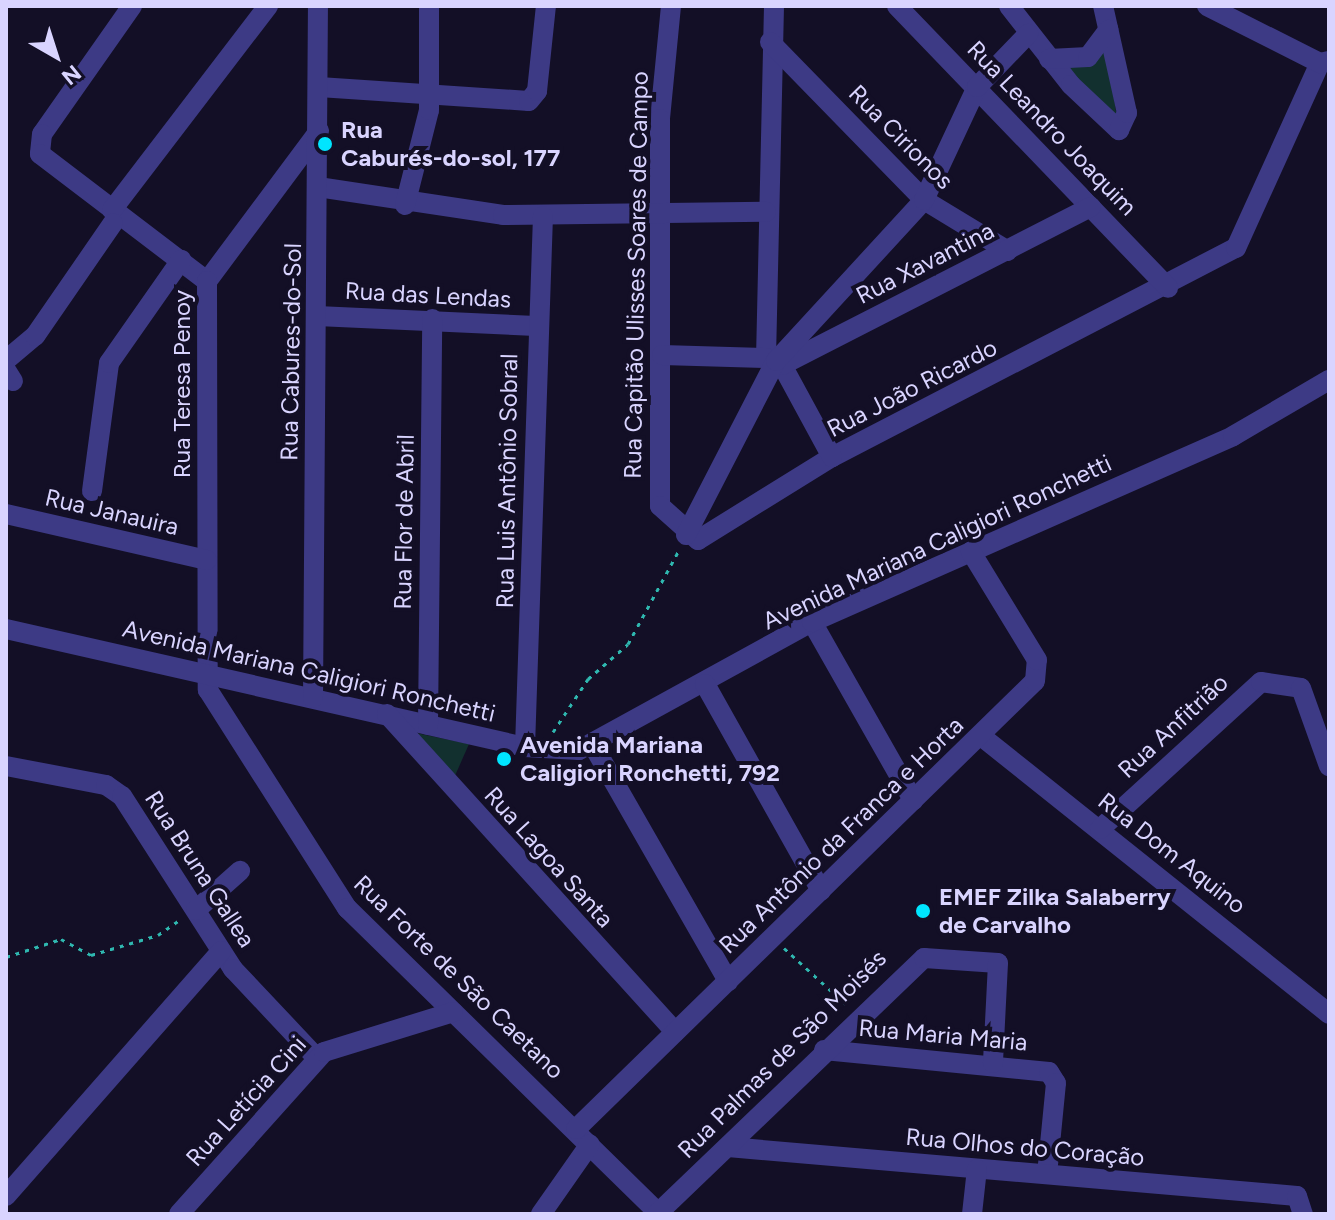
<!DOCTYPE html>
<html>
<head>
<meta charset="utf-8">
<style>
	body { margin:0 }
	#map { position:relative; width:1335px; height:1220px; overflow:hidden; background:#130f26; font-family:Figtree,sans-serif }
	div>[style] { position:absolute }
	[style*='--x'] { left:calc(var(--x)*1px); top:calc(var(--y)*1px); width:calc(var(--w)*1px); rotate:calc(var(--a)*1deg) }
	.green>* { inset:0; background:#12302f }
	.path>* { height:3px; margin-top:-1.5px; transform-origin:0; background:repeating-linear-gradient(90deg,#2fb8b0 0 4px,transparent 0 10px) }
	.minor>* { height:20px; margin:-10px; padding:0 10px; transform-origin:10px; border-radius:10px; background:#3d3a85 }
	.dots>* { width:22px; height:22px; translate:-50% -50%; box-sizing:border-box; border:4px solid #130f26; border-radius:50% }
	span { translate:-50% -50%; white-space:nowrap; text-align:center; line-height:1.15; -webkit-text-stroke:8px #130f26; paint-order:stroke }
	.street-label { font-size:24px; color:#d9d4ff }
	.poi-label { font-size:24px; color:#d9d4ff; font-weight:700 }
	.left { translate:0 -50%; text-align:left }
	.frame { position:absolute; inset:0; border:8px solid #d9d4ff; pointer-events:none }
	.north { position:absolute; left:16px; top:16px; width:80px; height:80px; -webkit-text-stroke:6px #130f26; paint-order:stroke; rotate:141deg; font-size:22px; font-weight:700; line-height:32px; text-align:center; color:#d9d4ff }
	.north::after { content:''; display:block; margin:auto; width:28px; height:36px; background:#d9d4ff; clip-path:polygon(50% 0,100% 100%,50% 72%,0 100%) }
</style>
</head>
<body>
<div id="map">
	<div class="green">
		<div style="clip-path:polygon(1106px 41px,1117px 119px,1062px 68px)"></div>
		<div style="clip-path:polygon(416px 733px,469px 744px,454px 778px)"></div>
	</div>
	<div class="path">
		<div style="--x:553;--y:732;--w:64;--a:-56.6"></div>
		<div style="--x:588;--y:679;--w:53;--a:-41.2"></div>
		<div style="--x:628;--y:644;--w:107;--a:-61.5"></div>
		<div style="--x:784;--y:948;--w:89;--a:42.3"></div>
		<div style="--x:6;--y:957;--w:58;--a:-18.1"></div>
		<div style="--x:61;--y:939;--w:34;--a:28"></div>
		<div style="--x:91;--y:955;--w:70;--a:-16.6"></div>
		<div style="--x:158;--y:935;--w:28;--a:-35"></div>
	</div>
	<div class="minor">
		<div style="--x:132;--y:6;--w:156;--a:125.1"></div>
		<div style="--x:42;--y:134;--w:20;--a:96"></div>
		<div style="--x:40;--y:154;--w:210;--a:37.3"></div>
		<div style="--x:671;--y:6;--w:114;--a:95.6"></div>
		<div style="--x:660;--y:119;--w:387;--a:90"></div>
		<div style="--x:660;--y:506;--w:51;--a:41.8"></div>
		<div style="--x:698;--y:540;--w:158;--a:-31.8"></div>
		<div style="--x:832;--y:457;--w:455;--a:-27.4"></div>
		<div style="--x:1236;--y:248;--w:203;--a:-65.6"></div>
		<div style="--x:1320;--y:63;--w:9;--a:-13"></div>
		<div style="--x:774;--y:6;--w:352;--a:91.3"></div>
		<div style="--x:766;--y:358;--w:17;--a:24"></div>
		<div style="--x:782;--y:365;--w:105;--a:61.5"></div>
		<div style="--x:897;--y:6;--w:391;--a:46.1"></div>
		<div style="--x:1009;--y:6;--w:100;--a:51.9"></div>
		<div style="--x:1071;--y:85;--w:66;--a:43.2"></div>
		<div style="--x:1119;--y:130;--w:19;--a:-65"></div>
		<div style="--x:1127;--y:113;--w:110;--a:-102.6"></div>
		<div style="--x:1207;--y:6;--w:127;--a:26.8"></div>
		<div style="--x:770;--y:42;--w:221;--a:45.7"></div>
		<div style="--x:924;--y:200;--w:98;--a:31.3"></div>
		<div style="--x:1049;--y:59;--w:39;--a:-3"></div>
		<div style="--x:1088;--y:57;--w:34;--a:-53"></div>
		<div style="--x:319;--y:87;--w:210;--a:3.8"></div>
		<div style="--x:529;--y:101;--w:13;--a:-51"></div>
		<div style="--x:537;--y:91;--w:85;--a:-84"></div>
		<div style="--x:319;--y:131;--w:187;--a:126.7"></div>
		<div style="--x:207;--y:281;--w:409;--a:89.9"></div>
		<div style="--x:208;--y:690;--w:259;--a:57.5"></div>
		<div style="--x:347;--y:908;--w:436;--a:44.4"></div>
		<div style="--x:318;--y:187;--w:187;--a:8.6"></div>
		<div style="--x:503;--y:215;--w:263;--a:-0.7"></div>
		<div style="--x:405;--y:205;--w:98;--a:-75.8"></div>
		<div style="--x:429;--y:110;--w:104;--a:-90"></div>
		<div style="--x:112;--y:210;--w:257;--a:-52.6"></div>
		<div style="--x:317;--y:316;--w:219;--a:2.6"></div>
		<div style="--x:662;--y:355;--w:104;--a:1.7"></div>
		<div style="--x:6;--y:360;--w:38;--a:-40"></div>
		<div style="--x:35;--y:336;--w:137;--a:-55.4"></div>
		<div style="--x:782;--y:365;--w:347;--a:-27.1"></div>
		<div style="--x:6;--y:370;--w:13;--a:58"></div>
		<div style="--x:92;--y:491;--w:129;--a:-82.4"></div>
		<div style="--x:109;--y:363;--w:126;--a:-55"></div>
		<div style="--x:6;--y:514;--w:206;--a:12.9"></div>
		<div style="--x:686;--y:535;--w:196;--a:-62.7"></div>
		<div style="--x:776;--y:361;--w:219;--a:-47.4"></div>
		<div style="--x:924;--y:200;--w:125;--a:-64.9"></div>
		<div style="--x:977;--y:87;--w:74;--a:-46.1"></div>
		<div style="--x:812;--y:622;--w:205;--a:60.4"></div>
		<div style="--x:6;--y:629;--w:532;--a:12.81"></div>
		<div style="--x:525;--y:747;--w:54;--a:3.2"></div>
		<div style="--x:579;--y:750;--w:266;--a:-28.8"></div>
		<div style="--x:812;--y:622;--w:460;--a:-23.8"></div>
		<div style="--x:1233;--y:436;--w:111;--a:-30.3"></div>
		<div style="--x:705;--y:684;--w:237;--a:60.7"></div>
		<div style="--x:313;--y:698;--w:692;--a:-89.59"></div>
		<div style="--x:387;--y:714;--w:429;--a:47.8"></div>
		<div style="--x:428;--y:725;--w:406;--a:-89.4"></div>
		<div style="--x:981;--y:736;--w:445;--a:38.6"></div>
		<div style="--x:525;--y:747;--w:531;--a:-88.06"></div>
		<div style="--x:594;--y:747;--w:270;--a:60.2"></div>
		<div style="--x:6;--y:766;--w:102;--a:10.8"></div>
		<div style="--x:106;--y:785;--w:19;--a:35"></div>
		<div style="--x:122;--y:796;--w:206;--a:57.3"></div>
		<div style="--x:233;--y:969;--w:122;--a:46.7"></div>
		<div style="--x:1100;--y:829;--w:218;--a:-42.4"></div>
		<div style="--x:1261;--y:682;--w:40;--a:8.5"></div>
		<div style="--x:1301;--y:688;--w:83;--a:70.3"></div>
		<div style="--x:196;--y:910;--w:59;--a:-41.6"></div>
		<div style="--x:824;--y:1050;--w:226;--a:5.6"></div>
		<div style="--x:1049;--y:1072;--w:13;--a:58"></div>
		<div style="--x:1056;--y:1083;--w:91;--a:95.6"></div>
		<div style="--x:576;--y:1129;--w:641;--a:-44.31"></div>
		<div style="--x:1035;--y:681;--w:21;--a:-85"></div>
		<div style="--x:1037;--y:660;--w:127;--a:-121.4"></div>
		<div style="--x:728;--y:1147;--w:571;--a:4.92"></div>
		<div style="--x:1297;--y:1196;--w:19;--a:72"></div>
		<div style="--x:6;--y:1196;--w:326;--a:-48.7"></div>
		<div style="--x:179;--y:1214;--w:217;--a:-48.2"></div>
		<div style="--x:324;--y:1052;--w:135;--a:-17.2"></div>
		<div style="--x:541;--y:1214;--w:85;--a:-55"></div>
		<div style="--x:657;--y:1214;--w:370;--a:-43.8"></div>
		<div style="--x:924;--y:958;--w:74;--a:3.9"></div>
		<div style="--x:998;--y:963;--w:100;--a:92.9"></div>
		<div style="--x:972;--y:1214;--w:45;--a:-83.7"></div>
	</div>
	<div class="dots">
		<div style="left:325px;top:144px;background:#00e5ff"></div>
		<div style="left:504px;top:759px;background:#00e5ff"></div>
		<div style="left:923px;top:911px;background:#00e5ff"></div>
	</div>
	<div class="street-label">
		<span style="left:1052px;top:128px;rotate:46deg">Rua Leandro Joaquim</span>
		<span style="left:901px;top:137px;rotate:45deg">Rua Cirionos</span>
		<span style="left:925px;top:263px;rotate:-27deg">Rua Xavantina</span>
		<span style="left:636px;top:275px;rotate:-89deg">Rua Capitão Ulisses Soares de Campo</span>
		<span style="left:428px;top:295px;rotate:3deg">Rua das Lendas</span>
		<span style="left:291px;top:352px;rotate:-89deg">Rua Cabures-do-Sol</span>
		<span style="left:182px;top:384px;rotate:-90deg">Rua Teresa Penoy</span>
		<span style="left:912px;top:388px;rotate:-27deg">Rua João Ricardo</span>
		<span style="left:507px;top:481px;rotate:-89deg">Rua Luis Antônio Sobral</span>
		<span style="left:112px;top:512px;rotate:13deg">Rua Janauira</span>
		<span style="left:404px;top:522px;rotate:-89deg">Rua Flor de Abril</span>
		<span style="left:937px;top:542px;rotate:-25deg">Avenida Mariana Caligiori Ronchetti</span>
		<span style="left:309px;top:671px;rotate:13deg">Avenida Mariana Caligiori Ronchetti</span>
		<span style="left:1173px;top:726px;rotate:-43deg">Rua Anfitrião</span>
		<span style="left:841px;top:835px;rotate:-44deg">Rua Antônio da Franca e Horta</span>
		<span style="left:1172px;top:853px;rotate:38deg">Rua Dom Aquino</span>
		<span style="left:549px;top:857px;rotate:48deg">Rua Lagoa Santa</span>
		<span style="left:200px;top:869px;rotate:57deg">Rua Bruna Gallea</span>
		<span style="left:459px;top:977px;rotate:44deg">Rua Forte de São Caetano</span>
		<span style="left:943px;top:1035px;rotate:5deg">Rua Maria Maria</span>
		<span style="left:782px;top:1054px;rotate:-45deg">Rua Palmas de São Moisés</span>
		<span style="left:246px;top:1101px;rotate:-48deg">Rua Letícia Cini</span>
		<span style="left:1025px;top:1147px;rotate:5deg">Rua Olhos do Coração</span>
	</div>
	<div class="poi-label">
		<span class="left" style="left:341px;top:144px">Rua<br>Caburés-do-sol, 177</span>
		<span class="left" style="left:520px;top:759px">Avenida Mariana<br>Caligiori Ronchetti, 792</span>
		<span class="left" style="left:939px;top:911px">EMEF Zilka Salaberry<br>de Carvalho</span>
	</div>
	<div class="frame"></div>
	<div class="north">N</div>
</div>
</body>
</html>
